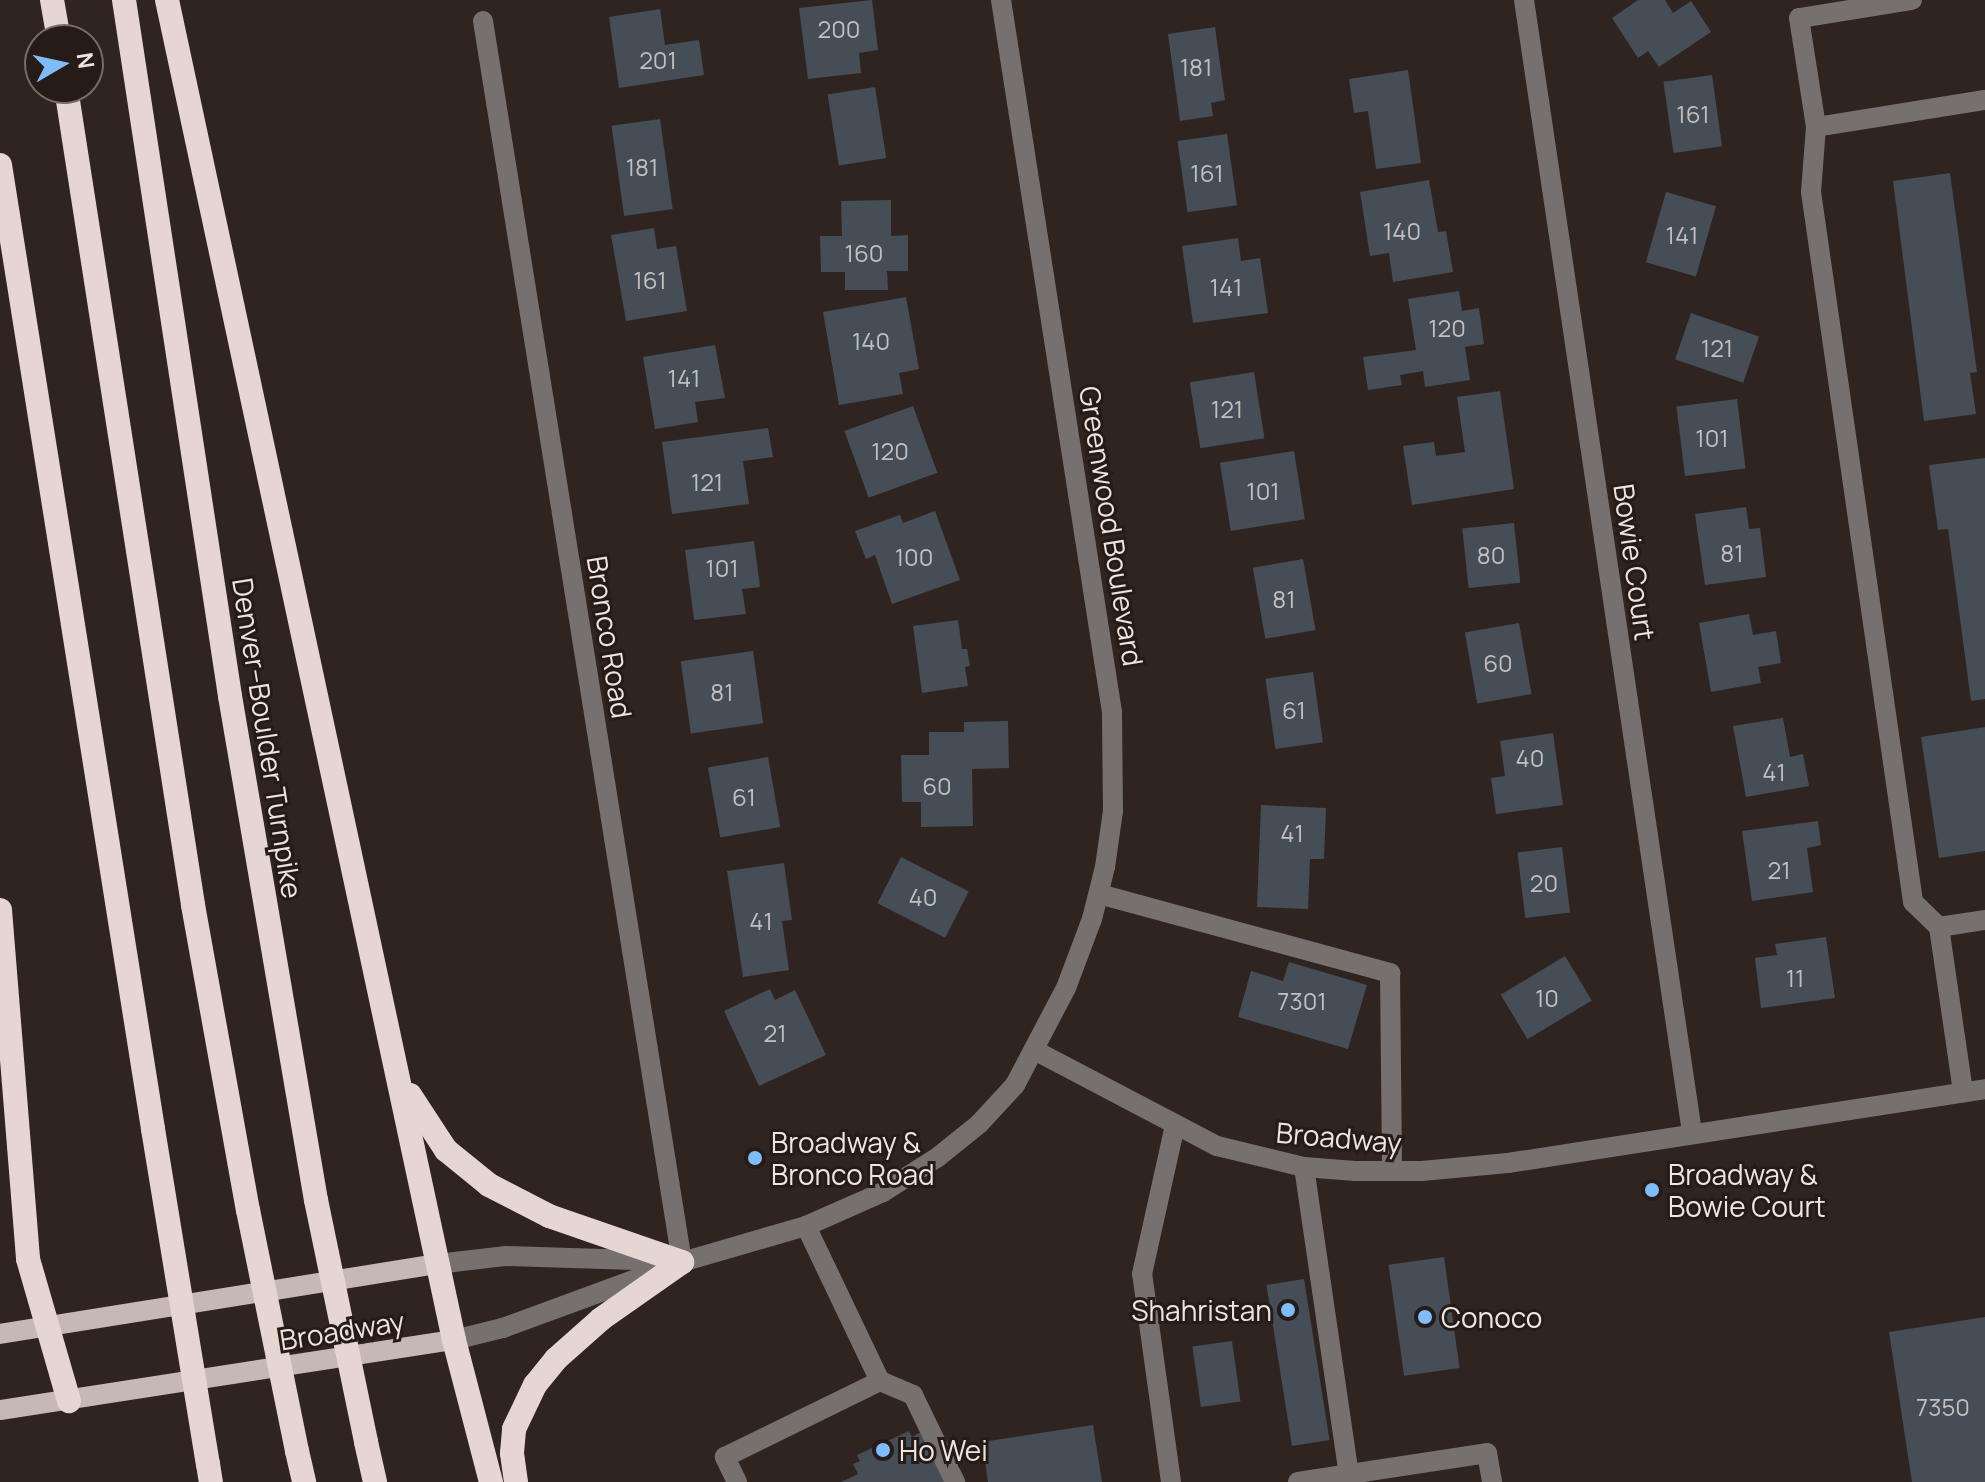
<!DOCTYPE html>
<html>
<head>
<meta charset="utf-8">
<style>
	body { margin:0 }
	#map { position:relative; width:1985px; height:1482px; overflow:hidden; background:#302421; font-family:Manrope,sans-serif }
	div>[style] { position:absolute }
	[style*='--x'] { left:calc(var(--x)*1px); top:calc(var(--y)*1px); width:calc(var(--w)*1px); rotate:calc(var(--a)*1deg) }
	.building>* { inset:0; background:#454d56; transform-origin:0 0 }
	.minor>* { height:20px; margin:-10px; padding:0 10px; transform-origin:10px; border-radius:10px; background:#76706e }
	.major>* { height:20px; margin:-10px; padding:0 10px; transform-origin:10px; border-radius:10px; background:#c6b9b5 }
	.highway>* { height:24px; margin:-12px; padding:0 12px; transform-origin:12px; border-radius:12px; background:#e5d6d1 }
	.highway-bridge>* { height:24px; margin:-12px; padding:0 12px; transform-origin:12px; border-radius:12px; background:#e5d6d1 }
	.dots>* { width:22px; height:22px; translate:-50% -50%; box-sizing:border-box; border:4px solid #261b17; border-radius:50% }
	span { translate:-50% -50%; white-space:nowrap; text-align:center; line-height:1.15; -webkit-text-stroke:6px #261b17; paint-order:stroke }
	.number-label { font-size:24px; color:#c3bfbf }
	.number-label span { -webkit-text-stroke-width:0 }
	.street-label { font-size:28px; color:#ede5e2 }
	.poi-label { font-size:28px; color:#ede5e2 }
	.left { translate:0 -50%; text-align:left }
	.right { translate:-100% -50%; text-align:right }
	.north { position:absolute; left:24px; top:24px; width:80px; height:80px; box-sizing:border-box; background:#261b17; border:2px solid #766c68; border-radius:50%; rotate:81deg; font-size:22px; font-weight:700; line-height:32px; text-align:center; color:#ede5e2 }
	.north::after { content:''; display:block; margin:auto; width:28px; height:36px; background:#7ebdf9; clip-path:polygon(50% 0,100% 100%,50% 72%,0 100%) }
</style>
</head>
<body>
<div id="map">
	<div class="building">
		<div style="clip-path:polygon(872px 0,878px 50px,859px 53px,861px 73px,808px 79px,799px 8px)"></div>
		<div style="clip-path:polygon(1638px 0,1665px 0,1673px 13px,1691px 1px,1711px 32px,1659px 67px,1648px 51px,1638px 58px,1612px 18px)"></div>
		<div style="clip-path:polygon(660px 9px,665px 45px,699px 40px,704px 75px,619px 88px,609px 17px)"></div>
		<div style="clip-path:polygon(1215px 27px,1225px 100px,1211px 103px,1213px 116px,1180px 121px,1168px 34px)"></div>
		<div style="clip-path:polygon(1408px 70px,1421px 163px,1376px 169px,1368px 111px,1354px 113px,1349px 79px)"></div>
		<div style="left:1712px;top:75px;width:72px;height:49px;rotate:82deg"></div>
		<div style="left:875px;top:87px;width:72px;height:48px;rotate:81deg"></div>
		<div style="left:660px;top:119px;width:91px;height:49px;rotate:82deg"></div>
		<div style="left:1227px;top:134px;width:72px;height:50px;rotate:82deg"></div>
		<div style="clip-path:polygon(1950px 173px,1977px 372px,1970px 373px,1976px 414px,1924px 421px,1893px 181px)"></div>
		<div style="clip-path:polygon(1429px 180px,1438px 232px,1446px 231px,1453px 272px,1393px 282px,1389px 253px,1370px 256px,1360px 192px)"></div>
		<div style="left:1666px;top:192px;width:52px;height:73px;rotate:16deg"></div>
		<div style="clip-path:polygon(891px 200px,891px 236px,908px 235px,908px 271px,887px 271px,888px 290px,845px 290px,845px 272px,821px 272px,820px 236px,842px 236px,841px 201px)"></div>
		<div style="clip-path:polygon(654px 228px,657px 249px,676px 246px,687px 311px,626px 321px,611px 235px)"></div>
		<div style="clip-path:polygon(1238px 238px,1241px 261px,1260px 258px,1268px 313px,1193px 323px,1182px 246px)"></div>
		<div style="clip-path:polygon(1459px 291px,1462px 311px,1479px 308px,1484px 344px,1465px 347px,1470px 380px,1425px 387px,1423px 371px,1400px 375px,1402px 385px,1368px 390px,1363px 357px,1416px 350px,1408px 299px)"></div>
		<div style="clip-path:polygon(906px 297px,919px 369px,899px 373px,903px 394px,839px 405px,823px 312px)"></div>
		<div style="left:1691px;top:313px;width:72px;height:49px;rotate:19deg"></div>
		<div style="clip-path:polygon(715px 345px,725px 398px,695px 402px,698px 422px,655px 429px,643px 357px)"></div>
		<div style="left:1254px;top:372px;width:67px;height:65px;rotate:81deg"></div>
		<div style="clip-path:polygon(1500px 391px,1514px 489px,1412px 505px,1403px 446px,1434px 442px,1436px 456px,1465px 452px,1457px 397px)"></div>
		<div style="left:1737px;top:399px;width:70px;height:61px;rotate:83deg"></div>
		<div style="left:913px;top:406px;width:71px;height:73px;rotate:70deg"></div>
		<div style="clip-path:polygon(768px 428px,773px 457px,743px 461px,749px 504px,672px 514px,662px 442px)"></div>
		<div style="left:1294px;top:451px;width:69px;height:75px;rotate:81deg"></div>
		<div style="clip-path:polygon(1985px 458px,1985px 699px,1971px 701px,1948px 529px,1938px 530px,1929px 465px)"></div>
		<div style="clip-path:polygon(1746px 507px,1749px 529px,1760px 528px,1766px 577px,1705px 585px,1695px 514px)"></div>
		<div style="clip-path:polygon(935px 511px,960px 580px,892px 604px,875px 555px,866px 559px,855px 531px,900px 515px,903px 523px)"></div>
		<div style="left:1514px;top:523px;width:60px;height:52px;rotate:84deg"></div>
		<div style="clip-path:polygon(754px 541px,760px 587px,742px 589px,746px 614px,694px 620px,685px 550px)"></div>
		<div style="left:1303px;top:559px;width:72px;height:51px;rotate:80deg"></div>
		<div style="clip-path:polygon(1749px 614px,1753px 635px,1776px 631px,1781px 663px,1758px 667px,1761px 683px,1711px 692px,1699px 623px)"></div>
		<div style="clip-path:polygon(958px 620px,962px 649px,967px 649px,970px 666px,965px 667px,968px 686px,922px 693px,913px 626px)"></div>
		<div style="left:1519px;top:623px;width:72px;height:55px;rotate:80deg"></div>
		<div style="left:753px;top:651px;width:73px;height:73px;rotate:82deg"></div>
		<div style="left:1313px;top:672px;width:71px;height:48px;rotate:82deg"></div>
		<div style="clip-path:polygon(1783px 718px,1790px 757px,1803px 754px,1809px 786px,1746px 797px,1733px 726px)"></div>
		<div style="clip-path:polygon(1008px 721px,1009px 768px,972px 769px,973px 826px,921px 827px,921px 802px,902px 802px,901px 755px,929px 755px,929px 732px,964px 732px,964px 722px)"></div>
		<div style="clip-path:polygon(1985px 727px,1985px 851px,1939px 858px,1921px 737px)"></div>
		<div style="clip-path:polygon(1553px 733px,1563px 805px,1496px 814px,1491px 778px,1505px 776px,1500px 741px)"></div>
		<div style="left:768px;top:757px;width:71px;height:61px;rotate:80deg"></div>
		<div style="clip-path:polygon(1261px 805px,1326px 808px,1324px 859px,1310px 859px,1308px 909px,1257px 907px)"></div>
		<div style="clip-path:polygon(1818px 821px,1821px 845px,1807px 848px,1813px 892px,1752px 901px,1742px 831px)"></div>
		<div style="left:1562px;top:847px;width:66px;height:45px;rotate:83deg"></div>
		<div style="left:901px;top:857px;width:76px;height:52px;rotate:27deg"></div>
		<div style="clip-path:polygon(784px 863px,792px 920px,782px 921px,789px 970px,743px 977px,727px 871px)"></div>
		<div style="clip-path:polygon(1826px 937px,1835px 998px,1761px 1008px,1755px 958px,1777px 955px,1775px 944px)"></div>
		<div style="left:1565px;top:956px;width:52px;height:75px;rotate:59deg"></div>
		<div style="clip-path:polygon(1289px 962px,1367px 985px,1348px 1049px,1238px 1017px,1251px 971px,1283px 981px)"></div>
		<div style="clip-path:polygon(770px 989px,775px 1000px,795px 990px,826px 1055px,759px 1086px,724px 1011px)"></div>
		<div style="left:1444px;top:1257px;width:112px;height:56px;rotate:82deg"></div>
		<div style="left:1304px;top:1279px;width:163px;height:38px;rotate:81deg"></div>
		<div style="clip-path:polygon(1985px 1317px,1985px 1482px,1912px 1482px,1889px 1332px)"></div>
		<div style="left:1232px;top:1341px;width:61px;height:40px;rotate:82deg"></div>
		<div style="clip-path:polygon(1093px 1425px,1102px 1482px,988px 1482px,982px 1442px)"></div>
		<div style="clip-path:polygon(909px 1431px,912px 1437px,921px 1432px,944px 1482px,841px 1482px,858px 1474px,853px 1464px,860px 1461px,857px 1455px)"></div>
	</div>
	<div class="minor">
		<div style="--x:1524;--y:0;--w:1144;--a:81.56"></div>
		<div style="--x:1912;--y:0;--w:114;--a:170.9"></div>
		<div style="--x:1799;--y:18;--w:110;--a:81.1"></div>
		<div style="--x:1816;--y:127;--w:65;--a:94.4"></div>
		<div style="--x:1811;--y:192;--w:717;--a:81.82"></div>
		<div style="--x:1913;--y:902;--w:36;--a:44"></div>
		<div style="--x:1939;--y:927;--w:167;--a:81.7"></div>
		<div style="--x:483;--y:21;--w:1257;--a:80.89"></div>
		<div style="--x:1816;--y:127;--w:171;--a:-9.1"></div>
		<div style="--x:1099;--y:894;--w:302;--a:15.2"></div>
		<div style="--x:1390;--y:973;--w:198;--a:89.4"></div>
		<div style="--x:1939;--y:927;--w:47;--a:-8.7"></div>
		<div style="--x:1036;--y:1051;--w:204;--a:27.7"></div>
		<div style="--x:1217;--y:1146;--w:89;--a:13.6"></div>
		<div style="--x:1304;--y:1167;--w:51;--a:4.5"></div>
		<div style="--x:1355;--y:1171;--w:67;--a:0"></div>
		<div style="--x:1422;--y:1171;--w:86;--a:-5.3"></div>
		<div style="--x:1508;--y:1163;--w:483;--a:-8.8"></div>
		<div style="--x:1304;--y:1167;--w:310;--a:81.7"></div>
		<div style="--x:806;--y:1226;--w:172;--a:64.5"></div>
		<div style="--x:880;--y:1381;--w:36;--a:23"></div>
		<div style="--x:913;--y:1395;--w:97;--a:64.2"></div>
		<div style="--x:437;--y:1264;--w:68;--a:-6.7"></div>
		<div style="--x:505;--y:1256;--w:161;--a:1.8"></div>
		<div style="--x:454;--y:1340;--w:50;--a:-13.8"></div>
		<div style="--x:503;--y:1328;--w:191;--a:-20.2"></div>
		<div style="--x:682;--y:1262;--w:129;--a:-16.2"></div>
		<div style="--x:806;--y:1226;--w:84;--a:-23.8"></div>
		<div style="--x:883;--y:1192;--w:65;--a:-32.5"></div>
		<div style="--x:938;--y:1157;--w:53;--a:-38.8"></div>
		<div style="--x:979;--y:1124;--w:53;--a:-47.3"></div>
		<div style="--x:1015;--y:1085;--w:110;--a:-62.3"></div>
		<div style="--x:1066;--y:988;--w:74;--a:-69.4"></div>
		<div style="--x:1092;--y:919;--w:54;--a:-76"></div>
		<div style="--x:1105;--y:867;--w:57;--a:-81.9"></div>
		<div style="--x:1113;--y:811;--w:99;--a:-90.6"></div>
		<div style="--x:1112;--y:712;--w:721;--a:-98.86"></div>
		<div style="--x:737;--y:1482;--w:28;--a:-116"></div>
		<div style="--x:725;--y:1457;--w:173;--a:-26.1"></div>
		<div style="--x:1171;--y:1482;--w:210;--a:-97.9"></div>
		<div style="--x:1142;--y:1274;--w:153;--a:-77.5"></div>
		<div style="--x:1298;--y:1482;--w:191;--a:-8.7"></div>
		<div style="--x:1487;--y:1453;--w:29;--a:80"></div>
	</div>
	<div class="major">
		<div style="--x:0;--y:1334;--w:443;--a:-9.1"></div>
		<div style="--x:0;--y:1410;--w:459;--a:-8.8"></div>
	</div>
	<div class="highway">
		<div style="--x:52;--y:0;--w:41;--a:80.1"></div>
		<div style="--x:124;--y:0;--w:704;--a:81.34"></div>
		<div style="--x:230;--y:696;--w:511;--a:80.32"></div>
		<div style="--x:167;--y:0;--w:1370;--a:77.91"></div>
		<div style="--x:454;--y:1340;--w:147;--a:75.4"></div>
		<div style="--x:66;--y:88;--w:827;--a:81.16"></div>
		<div style="--x:193;--y:905;--w:310;--a:79.8"></div>
		<div style="--x:0;--y:165;--w:976;--a:80.98"></div>
		<div style="--x:0;--y:910;--w:350;--a:85.4"></div>
		<div style="--x:28;--y:1259;--w:148;--a:73.9"></div>
		<div style="--x:410;--y:1095;--w:66;--a:56.8"></div>
		<div style="--x:446;--y:1150;--w:55;--a:39.1"></div>
		<div style="--x:489;--y:1185;--w:68;--a:27.3"></div>
		<div style="--x:549;--y:1216;--w:141;--a:19.1"></div>
		<div style="--x:366;--y:1442;--w:41;--a:77.3"></div>
		<div style="--x:297;--y:1451;--w:32;--a:77"></div>
		<div style="--x:208;--y:1464;--w:18;--a:81"></div>
		<div style="--x:516;--y:1482;--w:29;--a:-98"></div>
		<div style="--x:512;--y:1453;--w:24;--a:-85"></div>
		<div style="--x:514;--y:1429;--w:49;--a:-64.5"></div>
		<div style="--x:535;--y:1385;--w:33;--a:-51"></div>
		<div style="--x:556;--y:1359;--w:60;--a:-41.6"></div>
		<div style="--x:601;--y:1319;--w:99;--a:-35.1"></div>
	</div>
	<div class="highway-bridge">
		<div style="--x:153;--y:1129;--w:339;--a:80.7"></div>
		<div style="--x:316;--y:1200;--w:247;--a:78.3"></div>
		<div style="--x:248;--y:1210;--w:246;--a:78.5"></div>
	</div>
	<div class="dots">
		<div style="left:755px;top:1158px;background:#7ebdf9"></div>
		<div style="left:1652px;top:1190px;background:#7ebdf9"></div>
		<div style="left:1288px;top:1310px;background:#7ebdf9"></div>
		<div style="left:1425px;top:1317px;background:#7ebdf9"></div>
		<div style="left:883px;top:1450px;background:#7ebdf9"></div>
	</div>
	<div class="number-label">
		<span style="left:839px;top:29px">200</span>
		<span style="left:658px;top:60px">201</span>
		<span style="left:1196px;top:67px">181</span>
		<span style="left:1693px;top:114px">161</span>
		<span style="left:642px;top:167px">181</span>
		<span style="left:1207px;top:173px">161</span>
		<span style="left:1402px;top:231px">140</span>
		<span style="left:1682px;top:235px">141</span>
		<span style="left:864px;top:253px">160</span>
		<span style="left:650px;top:280px">161</span>
		<span style="left:1226px;top:287px">141</span>
		<span style="left:1447px;top:328px">120</span>
		<span style="left:871px;top:341px">140</span>
		<span style="left:1717px;top:348px">121</span>
		<span style="left:684px;top:378px">141</span>
		<span style="left:1227px;top:409px">121</span>
		<span style="left:1712px;top:438px">101</span>
		<span style="left:890px;top:451px">120</span>
		<span style="left:707px;top:482px">121</span>
		<span style="left:1263px;top:491px">101</span>
		<span style="left:1732px;top:553px">81</span>
		<span style="left:1491px;top:555px">80</span>
		<span style="left:914px;top:557px">100</span>
		<span style="left:722px;top:568px">101</span>
		<span style="left:1284px;top:599px">81</span>
		<span style="left:1498px;top:663px">60</span>
		<span style="left:722px;top:692px">81</span>
		<span style="left:1294px;top:710px">61</span>
		<span style="left:1530px;top:758px">40</span>
		<span style="left:1774px;top:772px">41</span>
		<span style="left:937px;top:786px">60</span>
		<span style="left:744px;top:797px">61</span>
		<span style="left:1292px;top:833px">41</span>
		<span style="left:1779px;top:870px">21</span>
		<span style="left:1544px;top:883px">20</span>
		<span style="left:923px;top:897px">40</span>
		<span style="left:761px;top:921px">41</span>
		<span style="left:1795px;top:978px">11</span>
		<span style="left:1547px;top:998px">10</span>
		<span style="left:1302px;top:1001px">7301</span>
		<span style="left:775px;top:1033px">21</span>
		<span style="left:1943px;top:1407px">7350</span>
	</div>
	<div class="street-label">
		<span style="left:1112px;top:526px;rotate:81deg">Greenwood Boulevard</span>
		<span style="left:1635px;top:562px;rotate:82deg">Bowie Court</span>
		<span style="left:610px;top:637px;rotate:81deg">Bronco Road</span>
		<span style="left:268px;top:738px;rotate:81deg">Denver–Boulder Turnpike</span>
		<span style="left:1339px;top:1137px;rotate:5deg">Broadway</span>
		<span style="left:342px;top:1330px;rotate:-9deg">Broadway</span>
	</div>
	<div class="poi-label">
		<span class="left" style="left:771px;top:1158px">Broadway &amp;<br>Bronco Road</span>
		<span class="left" style="left:1668px;top:1190px">Broadway &amp;<br>Bowie Court</span>
		<span class="right" style="left:1272px;top:1310px">Shahristan</span>
		<span class="left" style="left:1441px;top:1317px">Conoco</span>
		<span class="left" style="left:899px;top:1450px">Ho Wei</span>
	</div>
	<div class="north">N</div>
</div>
</body>
</html>
